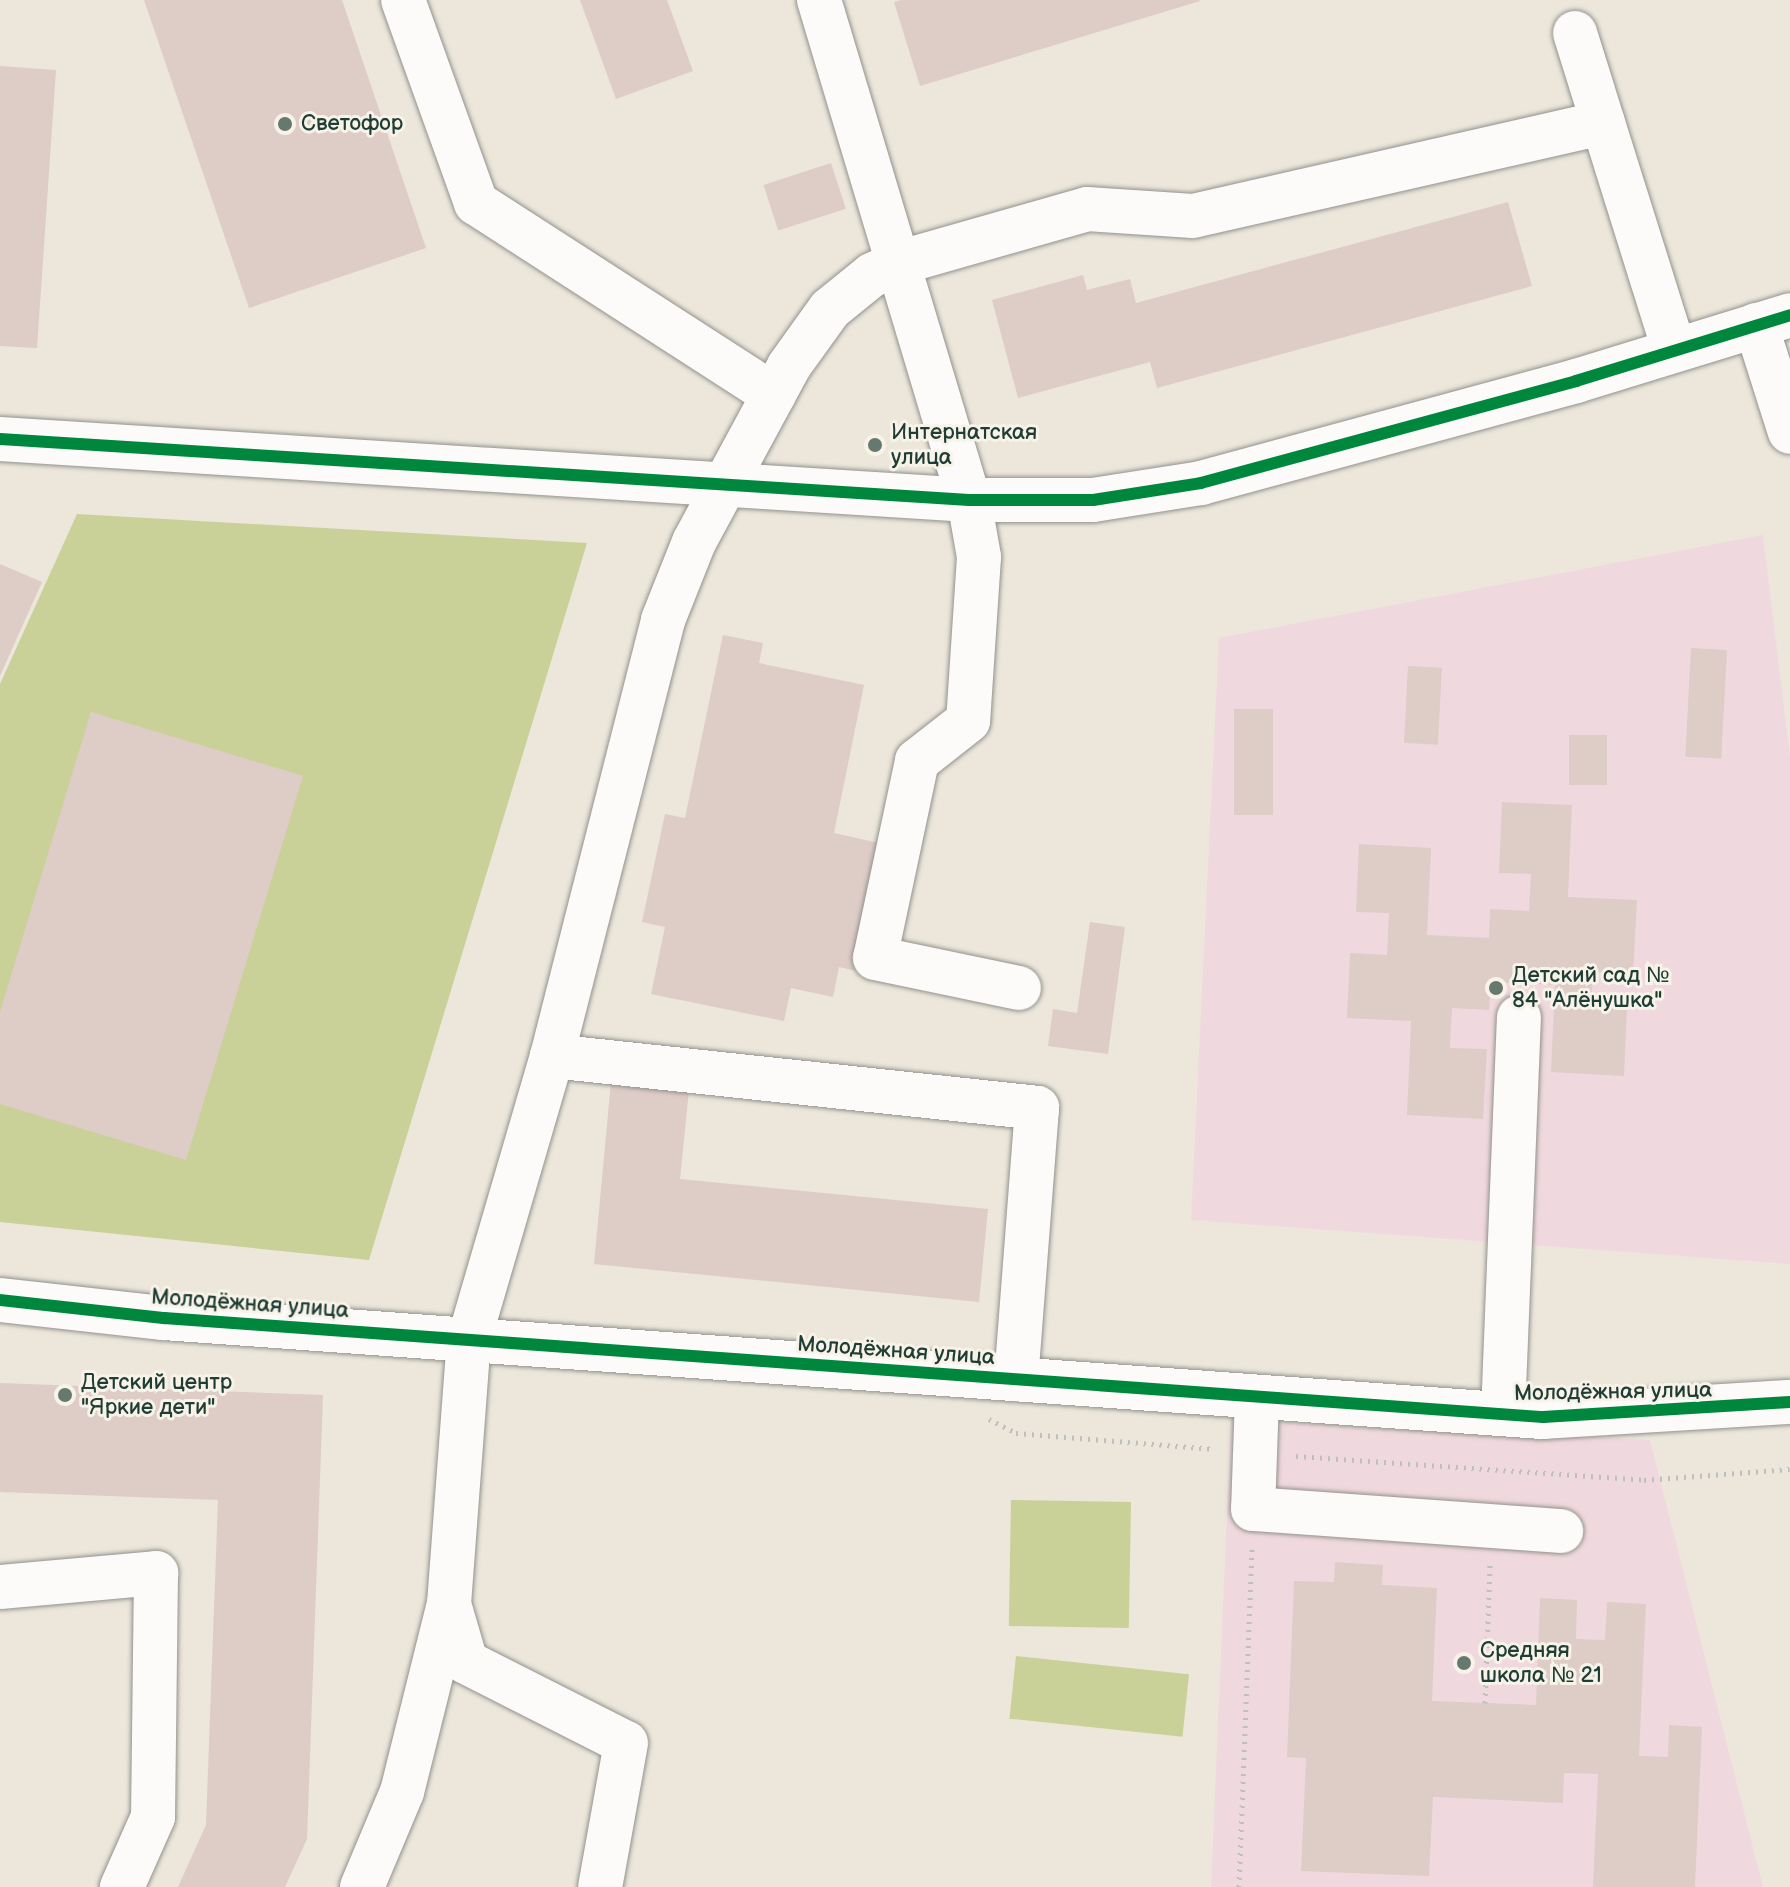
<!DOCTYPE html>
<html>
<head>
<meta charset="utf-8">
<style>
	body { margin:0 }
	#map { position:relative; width:1790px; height:1887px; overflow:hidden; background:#ece6db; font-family:"Balsamiq Sans",sans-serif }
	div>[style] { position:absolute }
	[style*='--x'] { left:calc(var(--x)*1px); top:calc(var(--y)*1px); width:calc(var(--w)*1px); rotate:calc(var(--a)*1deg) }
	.built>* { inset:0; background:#f0d9de }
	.green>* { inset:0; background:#cad198; transform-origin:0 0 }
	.building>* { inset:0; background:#deccc7; transform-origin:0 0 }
	.path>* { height:5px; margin-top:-2.5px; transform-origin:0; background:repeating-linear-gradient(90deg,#bdc0bc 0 2px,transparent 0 8px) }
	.roads { filter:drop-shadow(0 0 2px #91938c) drop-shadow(0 0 2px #91938c) }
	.minor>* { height:44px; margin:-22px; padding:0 22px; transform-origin:22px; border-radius:22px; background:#fcfbfa }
	.cycleway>* { height:12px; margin:-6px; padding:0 6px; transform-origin:6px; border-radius:6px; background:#00873e }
	.dots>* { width:22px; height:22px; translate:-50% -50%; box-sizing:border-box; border:4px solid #f7f3e8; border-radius:50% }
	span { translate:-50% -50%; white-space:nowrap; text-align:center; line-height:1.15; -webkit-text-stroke:6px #f7f3e8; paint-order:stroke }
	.poi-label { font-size:22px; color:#1f3d34 }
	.left { translate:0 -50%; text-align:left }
	.street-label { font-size:22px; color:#1f3d34 }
</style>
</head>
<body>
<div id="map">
	<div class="built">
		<div style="clip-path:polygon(1763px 535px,1790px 757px,1790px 1264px,1191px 1220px,1219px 638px)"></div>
		<div style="clip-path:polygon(1231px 1420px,1650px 1440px,1763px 1887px,1211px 1887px)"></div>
	</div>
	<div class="green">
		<div style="clip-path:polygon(77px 514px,587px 543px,369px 1260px,0 1222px,0 684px)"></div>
		<div style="left:1011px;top:1500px;width:120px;height:126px;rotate:1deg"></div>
		<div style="left:1016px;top:1656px;width:174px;height:63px;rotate:6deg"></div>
	</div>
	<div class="building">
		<div style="clip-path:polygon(144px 0,342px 0,426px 248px,249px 308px)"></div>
		<div style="clip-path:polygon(580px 0,667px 0,693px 71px,616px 99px)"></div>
		<div style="clip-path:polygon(901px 0,1199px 0,1200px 1px,920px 86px,894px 2px)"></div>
		<div style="clip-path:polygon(0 66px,56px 70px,37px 348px,0 346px)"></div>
		<div style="left:831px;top:163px;width:48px;height:71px;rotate:72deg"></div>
		<div style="clip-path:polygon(1508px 202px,1532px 286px,1157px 388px,1150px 362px,1018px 398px,992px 300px,1083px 275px,1087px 290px,1130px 279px,1136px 303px)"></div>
		<div style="clip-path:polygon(0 564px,42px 582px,0 676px)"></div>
		<div style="clip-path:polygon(723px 635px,763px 643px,759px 663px,864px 685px,834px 833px,883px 844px,857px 971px,839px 967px,833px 997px,791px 988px,784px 1021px,651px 994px,665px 927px,642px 922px,665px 814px,685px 818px)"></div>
		<div style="left:1691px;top:648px;width:36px;height:109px;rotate:3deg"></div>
		<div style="left:1408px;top:666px;width:34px;height:77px;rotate:3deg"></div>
		<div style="left:1234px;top:709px;width:39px;height:106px"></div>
		<div style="clip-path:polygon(91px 712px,303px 776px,186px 1160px,0 1104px,0 1012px)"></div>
		<div style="left:1569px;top:735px;width:38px;height:50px"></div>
		<div style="clip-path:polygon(1502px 802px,1572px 805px,1568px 897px,1637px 900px,1633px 974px,1593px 972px,1591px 1007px,1627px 1008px,1624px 1076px,1551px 1072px,1555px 985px,1491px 982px,1489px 1010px,1452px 1008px,1450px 1048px,1487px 1049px,1483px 1119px,1407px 1115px,1411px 1021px,1347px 1018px,1350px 953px,1387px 955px,1389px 913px,1356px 912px,1359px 844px,1431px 848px,1427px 935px,1489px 938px,1490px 909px,1529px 911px,1531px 874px,1499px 873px)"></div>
		<div style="clip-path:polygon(1090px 922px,1125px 927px,1108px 1054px,1048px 1046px,1053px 1009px,1077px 1013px)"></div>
		<div style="clip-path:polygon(611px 1082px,689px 1090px,680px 1179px,988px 1209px,979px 1302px,594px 1264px)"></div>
		<div style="clip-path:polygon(0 1383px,323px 1395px,307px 1839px,285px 1887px,178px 1887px,206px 1825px,218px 1500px,0 1492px)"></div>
		<div style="clip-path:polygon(1335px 1562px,1383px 1565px,1382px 1585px,1437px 1588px,1432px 1701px,1536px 1705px,1540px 1598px,1577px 1600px,1576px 1639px,1605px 1640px,1607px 1602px,1646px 1604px,1639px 1756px,1668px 1757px,1669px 1725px,1702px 1727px,1695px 1887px,1593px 1887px,1598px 1774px,1564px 1773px,1563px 1803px,1433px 1797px,1429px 1876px,1301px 1871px,1306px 1758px,1287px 1757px,1294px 1581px,1334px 1582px)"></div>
	</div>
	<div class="path">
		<div style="--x:989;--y:1419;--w:30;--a:27"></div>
		<div style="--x:1016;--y:1433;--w:199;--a:4.6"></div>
		<div style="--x:1296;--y:1456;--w:349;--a:3.9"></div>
		<div style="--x:1644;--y:1480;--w:146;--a:-4.3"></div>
		<div style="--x:1485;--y:1703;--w:138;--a:-87.9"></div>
		<div style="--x:1239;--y:1887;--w:339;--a:-87.8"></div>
	</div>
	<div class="roads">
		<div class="minor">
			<div style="--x:403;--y:0;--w:216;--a:70.2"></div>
			<div style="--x:476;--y:203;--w:354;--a:32.8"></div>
			<div style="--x:819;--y:0;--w:522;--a:73.3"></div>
			<div style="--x:969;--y:500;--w:58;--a:80"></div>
			<div style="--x:979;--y:557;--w:164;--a:93.8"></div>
			<div style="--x:968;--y:721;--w:65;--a:141.9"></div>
			<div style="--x:917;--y:761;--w:201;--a:102"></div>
			<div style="--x:875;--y:958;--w:147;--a:11.8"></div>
			<div style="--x:1575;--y:33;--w:94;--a:72.7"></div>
			<div style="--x:1756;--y:325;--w:112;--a:72.4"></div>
			<div style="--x:0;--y:439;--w:971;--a:3.6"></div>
			<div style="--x:969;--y:500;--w:124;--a:0"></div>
			<div style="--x:1093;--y:500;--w:109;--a:-8.9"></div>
			<div style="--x:1201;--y:483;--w:389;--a:-15.2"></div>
			<div style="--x:1576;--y:381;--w:224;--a:-17.1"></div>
			<div style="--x:552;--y:1056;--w:488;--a:6.1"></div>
			<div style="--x:1037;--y:1108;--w:272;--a:94.4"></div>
			<div style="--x:0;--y:1300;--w:165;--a:6.3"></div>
			<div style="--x:164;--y:1318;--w:1383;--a:4.11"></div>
			<div style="--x:1543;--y:1417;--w:247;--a:-3.5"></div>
			<div style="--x:1257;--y:1397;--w:112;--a:92"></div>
			<div style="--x:1253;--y:1509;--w:309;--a:4.1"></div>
			<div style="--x:1503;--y:1414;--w:397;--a:-87.7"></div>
			<div style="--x:0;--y:1587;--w:157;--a:-5.1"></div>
			<div style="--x:156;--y:1573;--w:244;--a:90.7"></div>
			<div style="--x:153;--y:1817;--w:77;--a:113.9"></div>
			<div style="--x:449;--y:1604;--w:60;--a:73.7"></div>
			<div style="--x:466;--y:1662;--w:179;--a:26.9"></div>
			<div style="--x:626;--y:1743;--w:146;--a:100.2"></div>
			<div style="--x:362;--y:1887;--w:103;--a:-67.2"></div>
			<div style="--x:402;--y:1792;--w:194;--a:-76"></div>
			<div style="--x:449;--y:1604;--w:265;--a:-85.7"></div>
			<div style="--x:469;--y:1340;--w:296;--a:-73.7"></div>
			<div style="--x:552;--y:1056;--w:450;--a:-75.7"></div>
			<div style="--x:663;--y:620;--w:84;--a:-68.3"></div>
			<div style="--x:694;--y:542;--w:200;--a:-61.6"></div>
			<div style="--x:789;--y:366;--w:70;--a:-54.3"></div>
			<div style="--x:830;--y:309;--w:54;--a:-39"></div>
			<div style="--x:872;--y:275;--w:29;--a:-25"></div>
			<div style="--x:898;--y:263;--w:197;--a:-15.9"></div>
			<div style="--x:1087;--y:209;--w:106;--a:3.8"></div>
			<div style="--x:1193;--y:216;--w:420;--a:-12.8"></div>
			<div style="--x:1603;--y:123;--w:237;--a:72.6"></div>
		</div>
	</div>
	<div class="cycleway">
		<div style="--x:0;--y:439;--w:971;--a:3.6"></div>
		<div style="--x:969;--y:500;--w:124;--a:0"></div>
		<div style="--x:1093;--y:500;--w:109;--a:-8.9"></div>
		<div style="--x:1201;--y:483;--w:389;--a:-15.2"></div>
		<div style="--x:1576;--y:381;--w:224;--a:-17.1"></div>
		<div style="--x:0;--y:1300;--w:165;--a:6.3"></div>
		<div style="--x:164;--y:1318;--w:1383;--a:4.11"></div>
		<div style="--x:1543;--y:1417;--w:247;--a:-3.5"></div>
	</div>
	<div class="dots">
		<div style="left:285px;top:124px;background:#67786e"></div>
		<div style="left:875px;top:445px;background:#67786e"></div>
		<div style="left:1496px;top:988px;background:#67786e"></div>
		<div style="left:65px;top:1395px;background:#67786e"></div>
		<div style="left:1464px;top:1663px;background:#67786e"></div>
	</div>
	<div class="poi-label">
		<span class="left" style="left:301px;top:124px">Светофор</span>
		<span class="left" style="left:891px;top:445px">Интернатская<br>улица</span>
		<span class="left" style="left:1512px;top:988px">Детский сад №<br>84 "Алёнушка"</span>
		<span class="left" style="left:81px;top:1395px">Детский центр<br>"Яркие дети"</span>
		<span class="left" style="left:1480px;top:1663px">Средняя<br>школа № 21</span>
	</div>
	<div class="street-label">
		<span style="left:250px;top:1304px;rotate:4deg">Молодёжная улица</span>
		<span style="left:896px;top:1351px;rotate:4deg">Молодёжная улица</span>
		<span style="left:1613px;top:1392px;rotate:-1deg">Молодёжная улица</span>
	</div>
</div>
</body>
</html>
